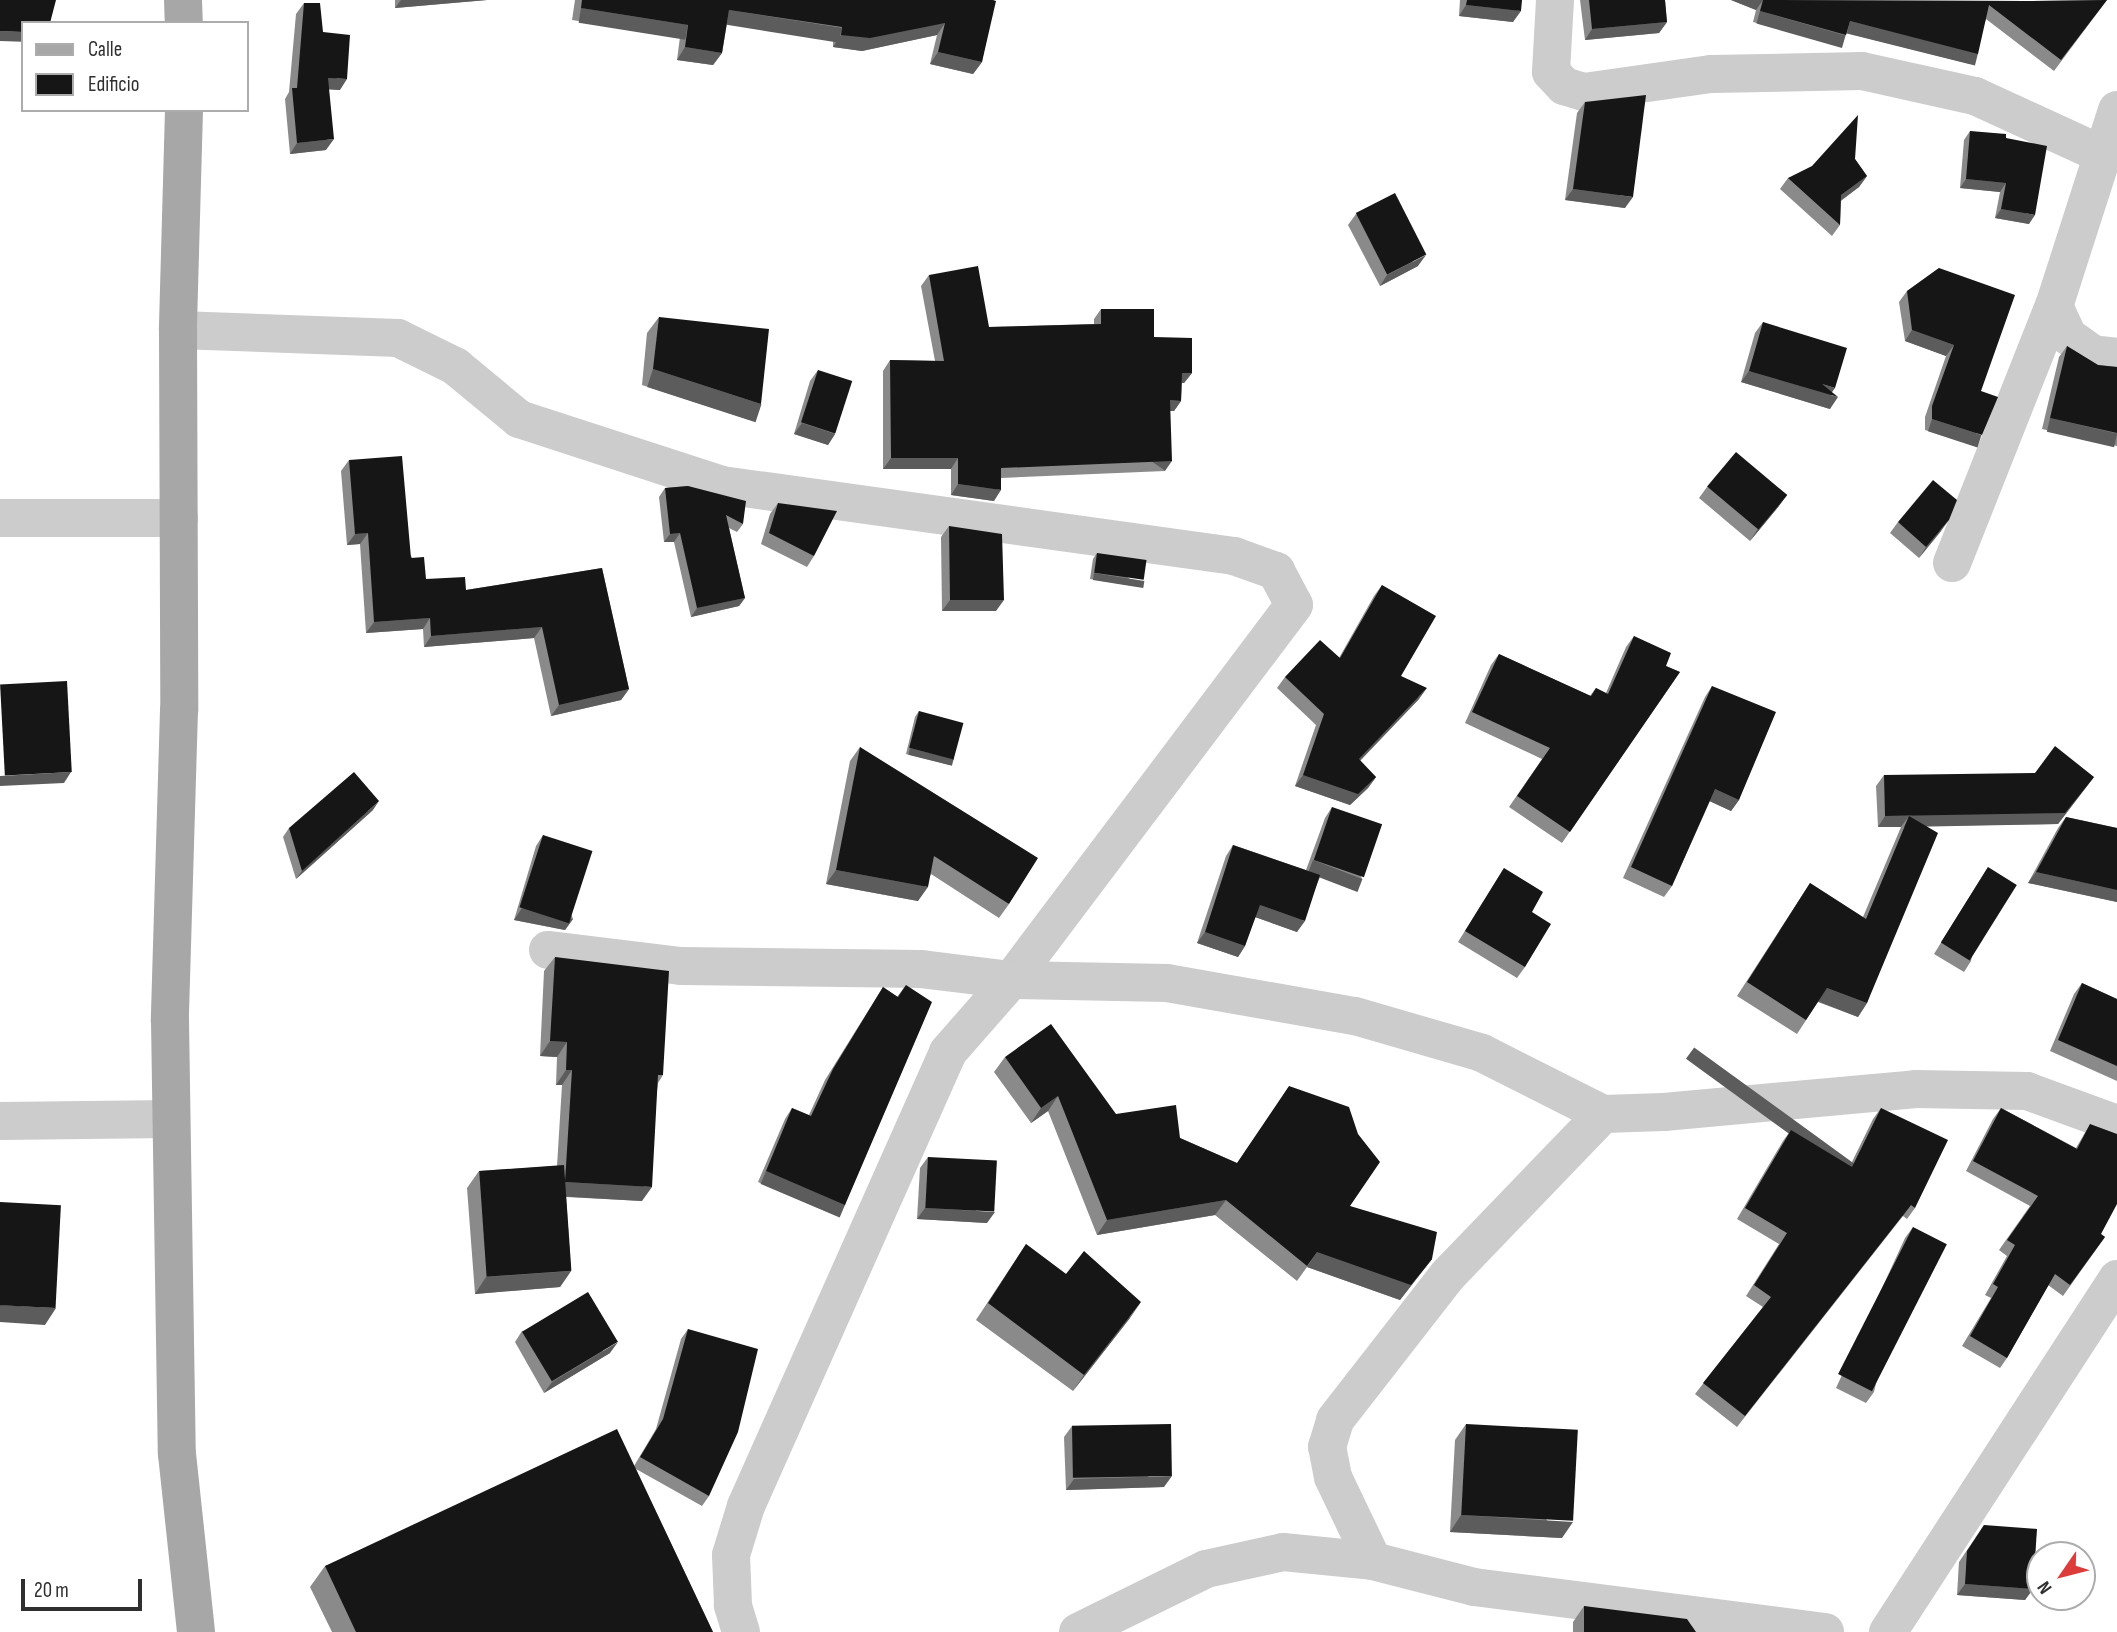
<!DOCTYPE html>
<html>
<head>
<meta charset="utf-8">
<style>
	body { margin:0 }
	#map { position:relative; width:2117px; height:1632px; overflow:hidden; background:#fff; font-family:"Sofia Sans Condensed",sans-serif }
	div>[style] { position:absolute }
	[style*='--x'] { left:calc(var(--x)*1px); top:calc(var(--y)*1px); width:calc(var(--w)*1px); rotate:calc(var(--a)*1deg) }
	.minor>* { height:38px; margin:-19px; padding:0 19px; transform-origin:19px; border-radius:19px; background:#ccc }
	.major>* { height:38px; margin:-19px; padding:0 19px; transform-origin:19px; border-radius:19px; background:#a7a7a7 }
	.wall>* { inset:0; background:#8a8a8a }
	.shaded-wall>* { inset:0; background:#5c5c5c; transform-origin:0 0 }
	.building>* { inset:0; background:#161616; transform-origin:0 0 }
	span { translate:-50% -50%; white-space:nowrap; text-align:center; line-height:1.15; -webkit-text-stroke:7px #fff; paint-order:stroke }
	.legend { position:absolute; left:21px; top:21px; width:228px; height:91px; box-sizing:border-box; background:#fff; border:2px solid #acacac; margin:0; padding:9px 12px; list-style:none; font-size:21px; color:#2f2f2f }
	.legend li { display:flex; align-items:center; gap:14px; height:35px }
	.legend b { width:35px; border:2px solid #acacac }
	.north { position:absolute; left:2026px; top:1541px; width:70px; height:70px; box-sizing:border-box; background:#fff; border:2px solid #acacac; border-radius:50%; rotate:235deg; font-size:19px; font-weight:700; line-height:28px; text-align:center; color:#2f2f2f }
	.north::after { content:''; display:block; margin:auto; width:24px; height:32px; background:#dc3d3b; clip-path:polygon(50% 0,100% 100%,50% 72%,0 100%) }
	.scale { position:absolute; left:21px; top:1579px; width:121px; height:32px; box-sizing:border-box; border:4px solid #2f2f2f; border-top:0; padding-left:9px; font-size:21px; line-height:24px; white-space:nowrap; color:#2f2f2f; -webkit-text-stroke:5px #fff; paint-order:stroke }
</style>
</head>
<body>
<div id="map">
	<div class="minor">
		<div style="--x:1555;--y:0;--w:72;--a:93.2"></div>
		<div style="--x:1551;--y:72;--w:19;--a:47"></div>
		<div style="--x:1564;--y:86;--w:21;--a:17"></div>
		<div style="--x:1584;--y:92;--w:128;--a:-8.1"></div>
		<div style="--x:1711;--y:74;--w:151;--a:-1.1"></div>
		<div style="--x:1862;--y:71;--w:116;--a:12.5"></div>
		<div style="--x:1975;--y:96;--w:139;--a:24.7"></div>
		<div style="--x:2117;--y:110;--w:206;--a:107.8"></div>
		<div style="--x:2054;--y:306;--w:33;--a:65"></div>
		<div style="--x:2068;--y:336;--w:31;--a:36"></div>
		<div style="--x:2093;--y:354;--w:24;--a:7"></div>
		<div style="--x:178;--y:330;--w:220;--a:2.1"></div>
		<div style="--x:398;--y:338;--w:64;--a:26.2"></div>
		<div style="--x:455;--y:366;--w:83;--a:39.6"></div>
		<div style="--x:519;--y:419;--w:213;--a:18"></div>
		<div style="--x:722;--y:485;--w:517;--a:7.89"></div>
		<div style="--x:1234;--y:556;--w:45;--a:19.7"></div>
		<div style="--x:1276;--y:571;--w:38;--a:62"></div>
		<div style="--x:1294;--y:605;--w:470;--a:127"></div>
		<div style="--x:1011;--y:980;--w:90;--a:-173"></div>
		<div style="--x:922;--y:969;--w:241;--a:-179.3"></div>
		<div style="--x:681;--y:966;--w:134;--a:-173.1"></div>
		<div style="--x:0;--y:518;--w:179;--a:0"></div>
		<div style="--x:1952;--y:563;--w:277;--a:-68.4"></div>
		<div style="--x:0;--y:1121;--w:171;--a:-0.7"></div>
		<div style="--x:1373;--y:1561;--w:93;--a:-115.5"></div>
		<div style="--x:1333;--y:1477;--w:31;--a:-101"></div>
		<div style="--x:1327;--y:1447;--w:28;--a:-73"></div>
		<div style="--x:1335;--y:1420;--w:184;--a:-52.1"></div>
		<div style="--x:1448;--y:1275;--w:223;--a:-46.1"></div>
		<div style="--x:741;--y:1632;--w:28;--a:-107"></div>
		<div style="--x:733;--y:1605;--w:50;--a:-92.3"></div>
		<div style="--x:731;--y:1555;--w:51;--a:-73"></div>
		<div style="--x:746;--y:1506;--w:497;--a:-66"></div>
		<div style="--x:948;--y:1052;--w:96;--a:-48.8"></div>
		<div style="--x:1011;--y:980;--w:156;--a:1.1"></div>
		<div style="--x:1167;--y:983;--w:191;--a:10"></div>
		<div style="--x:1355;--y:1016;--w:132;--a:16.2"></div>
		<div style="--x:1482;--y:1053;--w:136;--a:26.8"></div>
		<div style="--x:1603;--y:1114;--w:61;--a:-1.9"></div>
		<div style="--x:1664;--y:1112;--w:253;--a:-5.2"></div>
		<div style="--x:1916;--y:1089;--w:111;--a:1"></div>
		<div style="--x:2027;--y:1091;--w:96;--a:20.1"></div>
		<div style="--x:1078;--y:1632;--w:143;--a:-26.2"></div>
		<div style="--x:1206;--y:1569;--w:79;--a:-12.4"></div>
		<div style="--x:1283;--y:1552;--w:90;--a:5.7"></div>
		<div style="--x:1373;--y:1561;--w:104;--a:14.4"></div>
		<div style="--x:1474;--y:1587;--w:354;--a:7.3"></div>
		<div style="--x:1888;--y:1632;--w:421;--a:-57"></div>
	</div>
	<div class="major">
		<div style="--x:183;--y:0;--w:23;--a:88"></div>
		<div style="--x:184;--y:110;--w:220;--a:91.6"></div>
		<div style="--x:178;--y:330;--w:380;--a:89.8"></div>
		<div style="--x:179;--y:710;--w:311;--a:91.7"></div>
		<div style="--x:170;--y:1021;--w:433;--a:89.1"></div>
		<div style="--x:177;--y:1454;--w:179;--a:83.9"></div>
	</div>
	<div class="wall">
		<div style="clip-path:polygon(395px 0,487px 0,395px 8px)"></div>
		<div style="clip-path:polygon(575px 0,993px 0,982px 62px,973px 74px,930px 64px,937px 35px,862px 51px,833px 47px,833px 39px,727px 23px,722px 53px,713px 65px,677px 60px,680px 37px,572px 20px)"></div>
		<div style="clip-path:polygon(1460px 0,1522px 0,1513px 22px,1459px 16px)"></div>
		<div style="clip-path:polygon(1580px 0,1665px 0,1667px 22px,1659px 33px,1585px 40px)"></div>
		<div style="clip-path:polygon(1731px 0,2028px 1px,2107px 0,2054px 71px,1986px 19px,1970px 64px,1847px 33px,1839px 46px,1753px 22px,1756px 10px)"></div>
		<div style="clip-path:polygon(304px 3px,323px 32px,340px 90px,329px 89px,326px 150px,290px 154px,285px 99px,289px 92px,296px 14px)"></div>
		<div style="clip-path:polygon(1585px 102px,1625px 208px,1565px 200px,1577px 113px)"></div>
		<div style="clip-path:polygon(1970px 131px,2006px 138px,2029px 224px,1995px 218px,2000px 192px,1960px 188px,1964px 140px)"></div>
		<div style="clip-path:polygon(1855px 159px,1867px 176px,1859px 187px,1841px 201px,1840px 225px,1832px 236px,1780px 189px,1788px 178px)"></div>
		<div style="clip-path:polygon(1356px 214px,1418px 266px,1380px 286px,1348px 225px)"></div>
		<div style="clip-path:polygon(1939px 268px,1981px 391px,1975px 446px,1925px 430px,1925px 417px,1946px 356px,1905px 341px,1899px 302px,1907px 291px)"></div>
		<div style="clip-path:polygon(929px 275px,989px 327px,1094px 324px,1094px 319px,1101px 309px,1154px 337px,1192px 373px,1184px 383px,1182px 383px,1181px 401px,1174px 411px,1170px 411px,1165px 471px,1001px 478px,994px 501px,951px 495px,951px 469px,883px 469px,883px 371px,890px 360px,935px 361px,921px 286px)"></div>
		<div style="clip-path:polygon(659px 317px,761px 404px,750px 420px,642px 385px,647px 333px)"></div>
		<div style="clip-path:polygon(1763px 322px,1832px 393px,1830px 409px,1741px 382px,1755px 333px)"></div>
		<div style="clip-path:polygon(2067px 346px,2098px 365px,2117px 367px,2117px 446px,2042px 429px,2059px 357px)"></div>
		<div style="clip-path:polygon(818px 370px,835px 434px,828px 445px,794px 434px,810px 381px)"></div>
		<div style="clip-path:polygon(349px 460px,426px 579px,466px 590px,602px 568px,629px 689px,621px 700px,551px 716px,534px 638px,424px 647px,423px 629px,366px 633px,360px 544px,347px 545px,341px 471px)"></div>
		<div style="clip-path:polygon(688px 486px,743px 524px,737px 532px,729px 528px,745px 598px,739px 606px,691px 617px,674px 542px,664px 542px,659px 497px,665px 488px)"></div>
		<div style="clip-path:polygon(1707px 487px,1779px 506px,1750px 541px,1699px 498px)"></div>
		<div style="clip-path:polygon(778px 503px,814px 556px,807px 567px,761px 544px,770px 514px)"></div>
		<div style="clip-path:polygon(1898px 522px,1941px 531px,1919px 558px,1890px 533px)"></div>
		<div style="clip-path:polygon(949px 526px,996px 611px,942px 611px,941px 537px)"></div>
		<div style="clip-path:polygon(1097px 553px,1140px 587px,1090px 579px,1093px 559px)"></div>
		<div style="clip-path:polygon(1382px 585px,1401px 676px,1419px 699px,1360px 761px,1376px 777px,1368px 788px,1350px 805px,1295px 786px,1316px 725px,1277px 688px,1285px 677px,1339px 658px,1374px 596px)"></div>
		<div style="clip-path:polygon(1634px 636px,1666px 666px,1680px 672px,1562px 843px,1509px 807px,1542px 759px,1465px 723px,1491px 665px,1499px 654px,1590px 696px,1596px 688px,1606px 693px,1626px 647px)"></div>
		<div style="clip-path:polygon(1712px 686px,1739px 800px,1731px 811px,1710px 801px,1672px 886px,1664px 897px,1623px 878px,1705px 697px)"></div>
		<div style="clip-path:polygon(919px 711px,954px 759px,950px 765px,906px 754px,915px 717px)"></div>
		<div style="clip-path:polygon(860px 747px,1009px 904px,999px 918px,931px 874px,918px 901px,826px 884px,850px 761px)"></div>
		<div style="clip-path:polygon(1884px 775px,2094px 777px,2058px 824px,1927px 826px,1867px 1003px,1858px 1017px,1818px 1002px,1797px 1034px,1737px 996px,1810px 883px,1863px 917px,1901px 827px,1878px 827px,1876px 786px)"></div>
		<div style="clip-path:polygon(1332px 807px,1362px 879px,1354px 890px,1320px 877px,1297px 932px,1255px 917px,1245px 946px,1238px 957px,1197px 943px,1226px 856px,1233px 845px,1306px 870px,1325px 818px)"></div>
		<div style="clip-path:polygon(373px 810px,296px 879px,283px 837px,289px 828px)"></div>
		<div style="clip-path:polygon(2066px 817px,2117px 828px,2117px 902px,2028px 883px,2058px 828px)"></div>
		<div style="clip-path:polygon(543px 835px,573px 919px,565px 930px,514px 920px,536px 846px)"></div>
		<div style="clip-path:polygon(1988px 867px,1971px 961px,1964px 972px,1934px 954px)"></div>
		<div style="clip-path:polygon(1504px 868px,1532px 912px,1525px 967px,1517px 978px,1458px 942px)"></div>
		<div style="clip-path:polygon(555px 957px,663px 1075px,658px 1083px,642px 1201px,566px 1197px,571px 1271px,560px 1287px,475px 1294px,467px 1188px,479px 1171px,557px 1166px,562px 1085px,556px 1085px,557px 1057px,540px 1056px,544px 971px)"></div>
		<div style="clip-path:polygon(2082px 983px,2117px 999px,2117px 1081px,2050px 1051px,2074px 994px)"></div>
		<div style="clip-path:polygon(906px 985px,845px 1205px,837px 1216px,758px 1182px,785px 1119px,792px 1108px,809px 1115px,825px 1080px,883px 987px,897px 997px)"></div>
		<div style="clip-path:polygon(1005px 1057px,1116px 1114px,1180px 1138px,1237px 1163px,1350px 1206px,1432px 1259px,1400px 1300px,1307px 1267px,1297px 1281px,1215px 1215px,1097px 1235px,1048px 1111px,1031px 1123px,994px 1072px)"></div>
		<div style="clip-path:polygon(1881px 1108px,1915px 1208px,1907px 1219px,1903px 1216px,1737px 1427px,1695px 1394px,1763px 1307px,1746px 1296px,1779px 1244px,1737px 1219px,1783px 1141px,1791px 1130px,1850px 1166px,1873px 1119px)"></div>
		<div style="clip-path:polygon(2001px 1108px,2076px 1148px,2090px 1124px,2101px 1234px,2105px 1237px,2063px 1296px,2048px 1285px,2007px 1358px,2000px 1368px,1962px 1346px,1991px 1298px,1985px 1295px,2007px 1256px,1999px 1250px,2030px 1206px,1966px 1171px,1993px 1119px)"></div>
		<div style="clip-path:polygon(928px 1157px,987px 1223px,917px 1219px,920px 1168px)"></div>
		<div style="clip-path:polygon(1913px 1227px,1874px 1392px,1866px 1403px,1836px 1388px,1905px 1238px)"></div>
		<div style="clip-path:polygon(1026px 1244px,1066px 1274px,1130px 1318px,1073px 1391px,976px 1320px)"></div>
		<div style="clip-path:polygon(688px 1329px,709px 1496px,702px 1506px,636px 1469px,713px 1632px,332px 1632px,310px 1587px,325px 1566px,634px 1466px,656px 1429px,681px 1339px)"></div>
		<div style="clip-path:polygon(522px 1331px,610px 1353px,544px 1393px,515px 1342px)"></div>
		<div style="clip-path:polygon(1466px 1424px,1562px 1538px,1450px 1532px,1455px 1440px)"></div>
		<div style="clip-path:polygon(1072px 1426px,1164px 1487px,1066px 1490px,1064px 1437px)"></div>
		<div style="clip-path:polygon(1984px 1525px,2033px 1589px,2025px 1600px,1957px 1595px,1959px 1562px)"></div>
		<div style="clip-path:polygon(1584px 1606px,1696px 1632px,1573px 1632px,1573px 1622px)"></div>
	</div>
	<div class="shaded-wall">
		<div style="clip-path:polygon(401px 0,487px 0,395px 8px)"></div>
		<div style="clip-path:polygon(1731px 0,1763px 0,1756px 10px)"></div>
		<div style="clip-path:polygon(1466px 5px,1521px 11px,1513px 22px,1459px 16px)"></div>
		<div style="left:581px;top:8px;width:108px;height:15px;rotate:9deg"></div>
		<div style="left:729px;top:10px;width:114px;height:15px;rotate:9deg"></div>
		<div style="left:1760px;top:11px;width:89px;height:13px;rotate:16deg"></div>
		<div style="left:1850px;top:21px;width:132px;height:13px;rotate:14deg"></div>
		<div style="clip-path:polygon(1667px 22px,1659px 33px,1585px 40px,1592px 29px)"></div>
		<div style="clip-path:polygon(945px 23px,937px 35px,862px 51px,833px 47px,841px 35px)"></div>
		<div style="left:0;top:31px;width:23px;height:10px;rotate:2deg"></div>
		<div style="clip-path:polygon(685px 47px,722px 53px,713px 65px,677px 60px)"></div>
		<div style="clip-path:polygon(938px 52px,982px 62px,973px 74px,930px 64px)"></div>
		<div style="clip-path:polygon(328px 78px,347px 79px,340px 90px,320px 89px)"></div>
		<div style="clip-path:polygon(334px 139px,326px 150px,290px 154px,297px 143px)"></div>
		<div style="clip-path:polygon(1867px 176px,1859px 187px,1833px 206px,1841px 195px)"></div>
		<div style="clip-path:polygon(1966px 179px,2006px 183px,2000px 192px,1960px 188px)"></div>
		<div style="clip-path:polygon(1573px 189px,1633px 197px,1625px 208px,1565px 200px)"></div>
		<div style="clip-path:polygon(2001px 209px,2035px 215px,2029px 224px,1995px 218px)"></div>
		<div style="clip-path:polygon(1426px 255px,1418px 266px,1380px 286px,1387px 275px)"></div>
		<div style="clip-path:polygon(1912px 330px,1954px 345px,1946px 356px,1905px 341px)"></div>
		<div style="left:653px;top:369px;width:114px;height:19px;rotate:18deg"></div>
		<div style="clip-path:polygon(1749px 371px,1822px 384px,1835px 388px,1830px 395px,1838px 397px,1830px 409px,1741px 382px)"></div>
		<div style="clip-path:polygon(1182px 373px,1192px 373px,1184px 383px,1175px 383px)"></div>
		<div style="clip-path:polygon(1170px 400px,1181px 401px,1174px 411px,1163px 411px)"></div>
		<div style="left:2050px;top:418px;width:69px;height:14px;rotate:13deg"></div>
		<div style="left:1932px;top:419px;width:52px;height:13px;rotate:18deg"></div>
		<div style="clip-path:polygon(802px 423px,835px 434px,828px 445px,794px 434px)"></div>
		<div style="clip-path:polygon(891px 458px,958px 458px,951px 469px,883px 469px)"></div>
		<div style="left:1172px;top:461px;width:12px;height:171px;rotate:125deg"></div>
		<div style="clip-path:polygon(958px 484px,1001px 490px,994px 501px,951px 495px)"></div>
		<div style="clip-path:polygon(1787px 495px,1779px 506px,1750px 541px,1757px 530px)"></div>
		<div style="clip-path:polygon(1949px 520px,1941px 531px,1919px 558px,1926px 547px)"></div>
		<div style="clip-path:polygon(368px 533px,360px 544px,347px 545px,355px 534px)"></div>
		<div style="clip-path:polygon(680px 533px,674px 542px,664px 542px,670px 534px)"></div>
		<div style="left:1094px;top:573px;width:51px;height:7px;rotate:9deg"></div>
		<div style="clip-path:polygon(745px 598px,739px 606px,691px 617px,697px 608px)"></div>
		<div style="clip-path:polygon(950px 600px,1004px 600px,996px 611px,942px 611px)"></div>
		<div style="clip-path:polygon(430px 618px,423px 629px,366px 633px,374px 622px)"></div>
		<div style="clip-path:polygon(542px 627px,534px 638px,424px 647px,431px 636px)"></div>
		<div style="clip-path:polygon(1427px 688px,1419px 699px,1351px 770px,1359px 759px)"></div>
		<div style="clip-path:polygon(629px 689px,621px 700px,551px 716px,559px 705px)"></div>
		<div style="left:910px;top:748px;width:45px;height:7px;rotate:14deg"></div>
		<div style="clip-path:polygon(71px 772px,64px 783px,0 786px,0 776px)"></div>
		<div style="clip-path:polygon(1303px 775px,1376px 777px,1368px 788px,1350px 805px,1295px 786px)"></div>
		<div style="clip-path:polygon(2094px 777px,2058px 824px,1904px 827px,1909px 816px)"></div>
		<div style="clip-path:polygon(1715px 789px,1739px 800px,1731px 811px,1707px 800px)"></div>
		<div style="clip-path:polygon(379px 801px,373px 810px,296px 879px,302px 871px)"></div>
		<div style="clip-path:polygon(1885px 816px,1909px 816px,1901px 827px,1878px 827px)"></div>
		<div style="left:1313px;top:860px;width:53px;height:14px;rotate:21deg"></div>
		<div style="clip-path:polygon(836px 870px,928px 887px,918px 901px,826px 884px)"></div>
		<div style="clip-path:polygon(2036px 872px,2117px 890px,2117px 902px,2028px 883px)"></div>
		<div style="clip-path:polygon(1260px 905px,1305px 921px,1297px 932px,1252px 916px)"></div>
		<div style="clip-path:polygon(522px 908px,573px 919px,565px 930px,514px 920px)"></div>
		<div style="clip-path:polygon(1205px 932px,1245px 946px,1238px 957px,1197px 943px)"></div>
		<div style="clip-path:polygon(1827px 988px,1867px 1003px,1858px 1017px,1817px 1001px)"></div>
		<div style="clip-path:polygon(550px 1041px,567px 1042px,557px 1057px,540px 1056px)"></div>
		<div style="clip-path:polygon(566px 1070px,572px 1070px,562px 1085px,556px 1085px)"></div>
		<div style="clip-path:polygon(1058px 1096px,1048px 1111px,1031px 1123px,1041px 1108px)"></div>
		<div style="left:766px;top:1171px;width:86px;height:14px;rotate:23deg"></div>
		<div style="clip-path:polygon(565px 1182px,652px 1187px,642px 1201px,555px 1196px)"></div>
		<div style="clip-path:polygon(1226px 1200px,1215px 1215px,1097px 1235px,1107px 1220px)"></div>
		<div style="left:1911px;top:1205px;width:14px;height:268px;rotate:126deg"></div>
		<div style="clip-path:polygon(925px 1208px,995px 1212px,987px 1223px,917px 1219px)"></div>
		<div style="clip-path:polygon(1317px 1252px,1432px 1259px,1400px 1300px,1307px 1267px)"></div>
		<div style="clip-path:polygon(571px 1271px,560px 1287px,475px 1294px,486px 1277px)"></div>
		<div style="clip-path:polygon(1141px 1302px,1130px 1318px,1073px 1391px,1084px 1375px)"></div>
		<div style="clip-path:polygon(0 1305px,56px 1308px,45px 1325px,0 1322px)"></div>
		<div style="clip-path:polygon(618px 1342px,610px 1353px,544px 1393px,552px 1382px)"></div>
		<div style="clip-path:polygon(1172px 1476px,1164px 1487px,1066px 1490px,1074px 1479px)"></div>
		<div style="clip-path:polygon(1461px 1515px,1573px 1522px,1562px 1538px,1450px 1532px)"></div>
		<div style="clip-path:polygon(1965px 1584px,2033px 1589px,2025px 1600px,1957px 1595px)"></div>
	</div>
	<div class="building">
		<div style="clip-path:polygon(0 0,56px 0,50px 23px,23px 23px,23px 32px,0 31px)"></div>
		<div style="clip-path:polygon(582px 0,993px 0,996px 1px,982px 62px,938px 52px,945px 23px,870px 38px,841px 35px,842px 27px,729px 10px,722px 53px,685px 47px,688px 25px,581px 8px)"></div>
		<div style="clip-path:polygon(1467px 0,1522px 0,1521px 11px,1466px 5px)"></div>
		<div style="clip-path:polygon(1589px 0,1665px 0,1667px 22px,1592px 29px)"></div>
		<div style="clip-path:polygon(1763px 0,2028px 1px,2107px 0,2061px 60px,1989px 5px,1978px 54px,1850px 21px,1846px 35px,1760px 11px)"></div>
		<div style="clip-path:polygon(304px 3px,320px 3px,323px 32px,350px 35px,347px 79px,328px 78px,334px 139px,297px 143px,292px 88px,297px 88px)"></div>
		<div style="clip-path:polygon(1646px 95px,1633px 197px,1573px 189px,1585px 102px)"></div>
		<div style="clip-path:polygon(1858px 115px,1855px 159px,1867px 176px,1841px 195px,1840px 225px,1788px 178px,1812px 166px)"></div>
		<div style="clip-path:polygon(1970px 131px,2006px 134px,2006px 138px,2047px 146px,2035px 215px,2001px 209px,2006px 183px,1966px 179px)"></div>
		<div style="left:1395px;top:193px;width:69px;height:44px;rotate:63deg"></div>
		<div style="clip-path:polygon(978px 266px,989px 327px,1101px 324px,1101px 309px,1154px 309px,1154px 337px,1192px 338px,1192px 373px,1182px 373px,1181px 401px,1170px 400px,1172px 461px,1001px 468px,1001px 490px,958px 484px,958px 458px,891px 458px,890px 360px,944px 361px,929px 275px)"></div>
		<div style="clip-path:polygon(1939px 268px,2015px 295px,1981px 391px,1998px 397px,1982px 435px,1932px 419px,1932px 406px,1954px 345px,1912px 330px,1907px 291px)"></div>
		<div style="clip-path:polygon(659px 317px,769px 329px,761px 404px,653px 369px)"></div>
		<div style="clip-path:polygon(1763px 322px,1847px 348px,1835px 388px,1822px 384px,1838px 397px,1749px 371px)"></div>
		<div style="clip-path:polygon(2067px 346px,2098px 365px,2117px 367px,2117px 433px,2050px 418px)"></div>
		<div style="left:818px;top:370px;width:36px;height:55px;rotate:18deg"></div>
		<div style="left:1736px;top:452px;width:67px;height:45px;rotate:40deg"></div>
		<div style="clip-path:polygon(402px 456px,411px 558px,424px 557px,426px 579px,465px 577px,466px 590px,602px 568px,629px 689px,559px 705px,542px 627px,431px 636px,430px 618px,374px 622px,368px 533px,355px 534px,349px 460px)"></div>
		<div style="clip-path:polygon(1933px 480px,1957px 500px,1949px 520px,1926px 547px,1898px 522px)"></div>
		<div style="clip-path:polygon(688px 486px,746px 501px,743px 524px,726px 515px,745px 598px,697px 608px,680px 533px,670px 534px,665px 488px)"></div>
		<div style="clip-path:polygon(778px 503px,837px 511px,814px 556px,769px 533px)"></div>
		<div style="clip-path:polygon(949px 526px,1002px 534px,1004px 600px,950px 600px)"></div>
		<div style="left:1097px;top:553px;width:50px;height:20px;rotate:8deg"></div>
		<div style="clip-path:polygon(1382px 585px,1436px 616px,1401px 676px,1427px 688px,1359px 759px,1376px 777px,1358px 794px,1303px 775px,1324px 714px,1285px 677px,1320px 640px,1340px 658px)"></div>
		<div style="clip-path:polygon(1634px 636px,1671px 653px,1666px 666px,1680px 672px,1570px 832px,1517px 796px,1550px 748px,1472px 712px,1499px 654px,1591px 696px,1596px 688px,1608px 694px)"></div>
		<div style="left:67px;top:681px;width:91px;height:67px;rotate:87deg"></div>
		<div style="clip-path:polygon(1712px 686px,1776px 712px,1739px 800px,1715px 789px,1672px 886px,1631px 867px)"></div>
		<div style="left:919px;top:711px;width:46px;height:38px;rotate:15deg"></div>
		<div style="clip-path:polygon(2055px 746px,2094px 777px,2065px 813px,1885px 816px,1884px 775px,2035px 773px)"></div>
		<div style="clip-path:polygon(860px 747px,1038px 858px,1009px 904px,934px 856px,928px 887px,836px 870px)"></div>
		<div style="clip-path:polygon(354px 772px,379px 801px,302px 871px,289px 828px)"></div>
		<div style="left:1332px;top:807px;width:53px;height:56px;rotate:19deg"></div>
		<div style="clip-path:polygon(1909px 816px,1938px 833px,1867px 1003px,1827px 988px,1806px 1020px,1747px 982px,1810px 883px,1866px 919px)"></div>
		<div style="clip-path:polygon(2066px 817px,2117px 828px,2117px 890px,2036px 872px)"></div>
		<div style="left:543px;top:835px;width:52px;height:76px;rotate:18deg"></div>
		<div style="clip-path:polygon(1233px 845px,1320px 875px,1305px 921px,1260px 905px,1245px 946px,1205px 932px)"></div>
		<div style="left:1988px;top:867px;width:34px;height:89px;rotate:32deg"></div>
		<div style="clip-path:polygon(1504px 868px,1543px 892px,1532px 912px,1551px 924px,1525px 967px,1465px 931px)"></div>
		<div style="clip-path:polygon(555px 957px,669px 971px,663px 1075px,658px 1075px,652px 1187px,565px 1182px,572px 1070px,566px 1070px,567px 1042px,550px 1041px)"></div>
		<div style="clip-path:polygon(2082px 983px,2117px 999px,2117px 1066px,2058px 1040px)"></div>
		<div style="clip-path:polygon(906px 985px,932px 1002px,845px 1205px,766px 1171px,792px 1108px,811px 1116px,833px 1069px,883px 987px,898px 997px)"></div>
		<div style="clip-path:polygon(1051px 1024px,1116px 1114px,1176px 1105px,1180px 1138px,1237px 1163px,1289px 1086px,1349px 1107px,1358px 1134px,1380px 1162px,1350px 1206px,1437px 1232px,1432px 1259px,1411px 1285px,1317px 1252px,1307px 1266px,1226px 1200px,1107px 1220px,1058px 1096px,1041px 1108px,1005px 1057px)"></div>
		<div style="clip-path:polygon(1881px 1108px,1948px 1140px,1915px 1208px,1911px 1205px,1745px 1416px,1703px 1383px,1771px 1297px,1754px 1285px,1787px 1233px,1745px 1208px,1791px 1130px,1852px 1167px)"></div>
		<div style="clip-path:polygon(2001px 1108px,2077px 1149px,2090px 1124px,2117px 1134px,2117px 1204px,2101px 1234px,2105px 1237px,2070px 1285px,2055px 1274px,2007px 1358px,1970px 1336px,1998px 1287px,1993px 1284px,2015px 1245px,2007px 1240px,2038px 1196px,1973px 1161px)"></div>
		<div style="left:928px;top:1157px;width:69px;height:51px;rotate:3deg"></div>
		<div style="left:564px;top:1165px;width:106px;height:85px;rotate:86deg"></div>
		<div style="left:0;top:1202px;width:61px;height:103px;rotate:3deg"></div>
		<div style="left:1913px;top:1227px;width:38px;height:165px;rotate:27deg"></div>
		<div style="clip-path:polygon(1026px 1244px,1066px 1274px,1084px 1251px,1141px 1302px,1084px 1375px,988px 1303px)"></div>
		<div style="left:588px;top:1292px;width:58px;height:77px;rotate:59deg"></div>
		<div style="clip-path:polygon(688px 1329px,758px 1349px,738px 1432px,709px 1496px,640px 1457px,663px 1419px)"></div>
		<div style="left:1171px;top:1424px;width:52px;height:99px;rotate:89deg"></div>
		<div style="left:1466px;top:1424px;width:112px;height:91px;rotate:3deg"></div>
		<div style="clip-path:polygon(617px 1429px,713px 1632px,356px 1632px,325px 1566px)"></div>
		<div style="clip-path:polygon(1984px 1525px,2037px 1529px,2033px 1589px,1965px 1584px,1967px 1551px)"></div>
		<div style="clip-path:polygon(1584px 1606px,1687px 1619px,1696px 1632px,1584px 1632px)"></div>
	</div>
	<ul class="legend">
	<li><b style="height:9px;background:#a7a7a7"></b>Calle</li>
	<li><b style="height:19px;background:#161616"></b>Edificio</li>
	</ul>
	<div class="north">N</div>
	<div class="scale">20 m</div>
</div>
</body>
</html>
